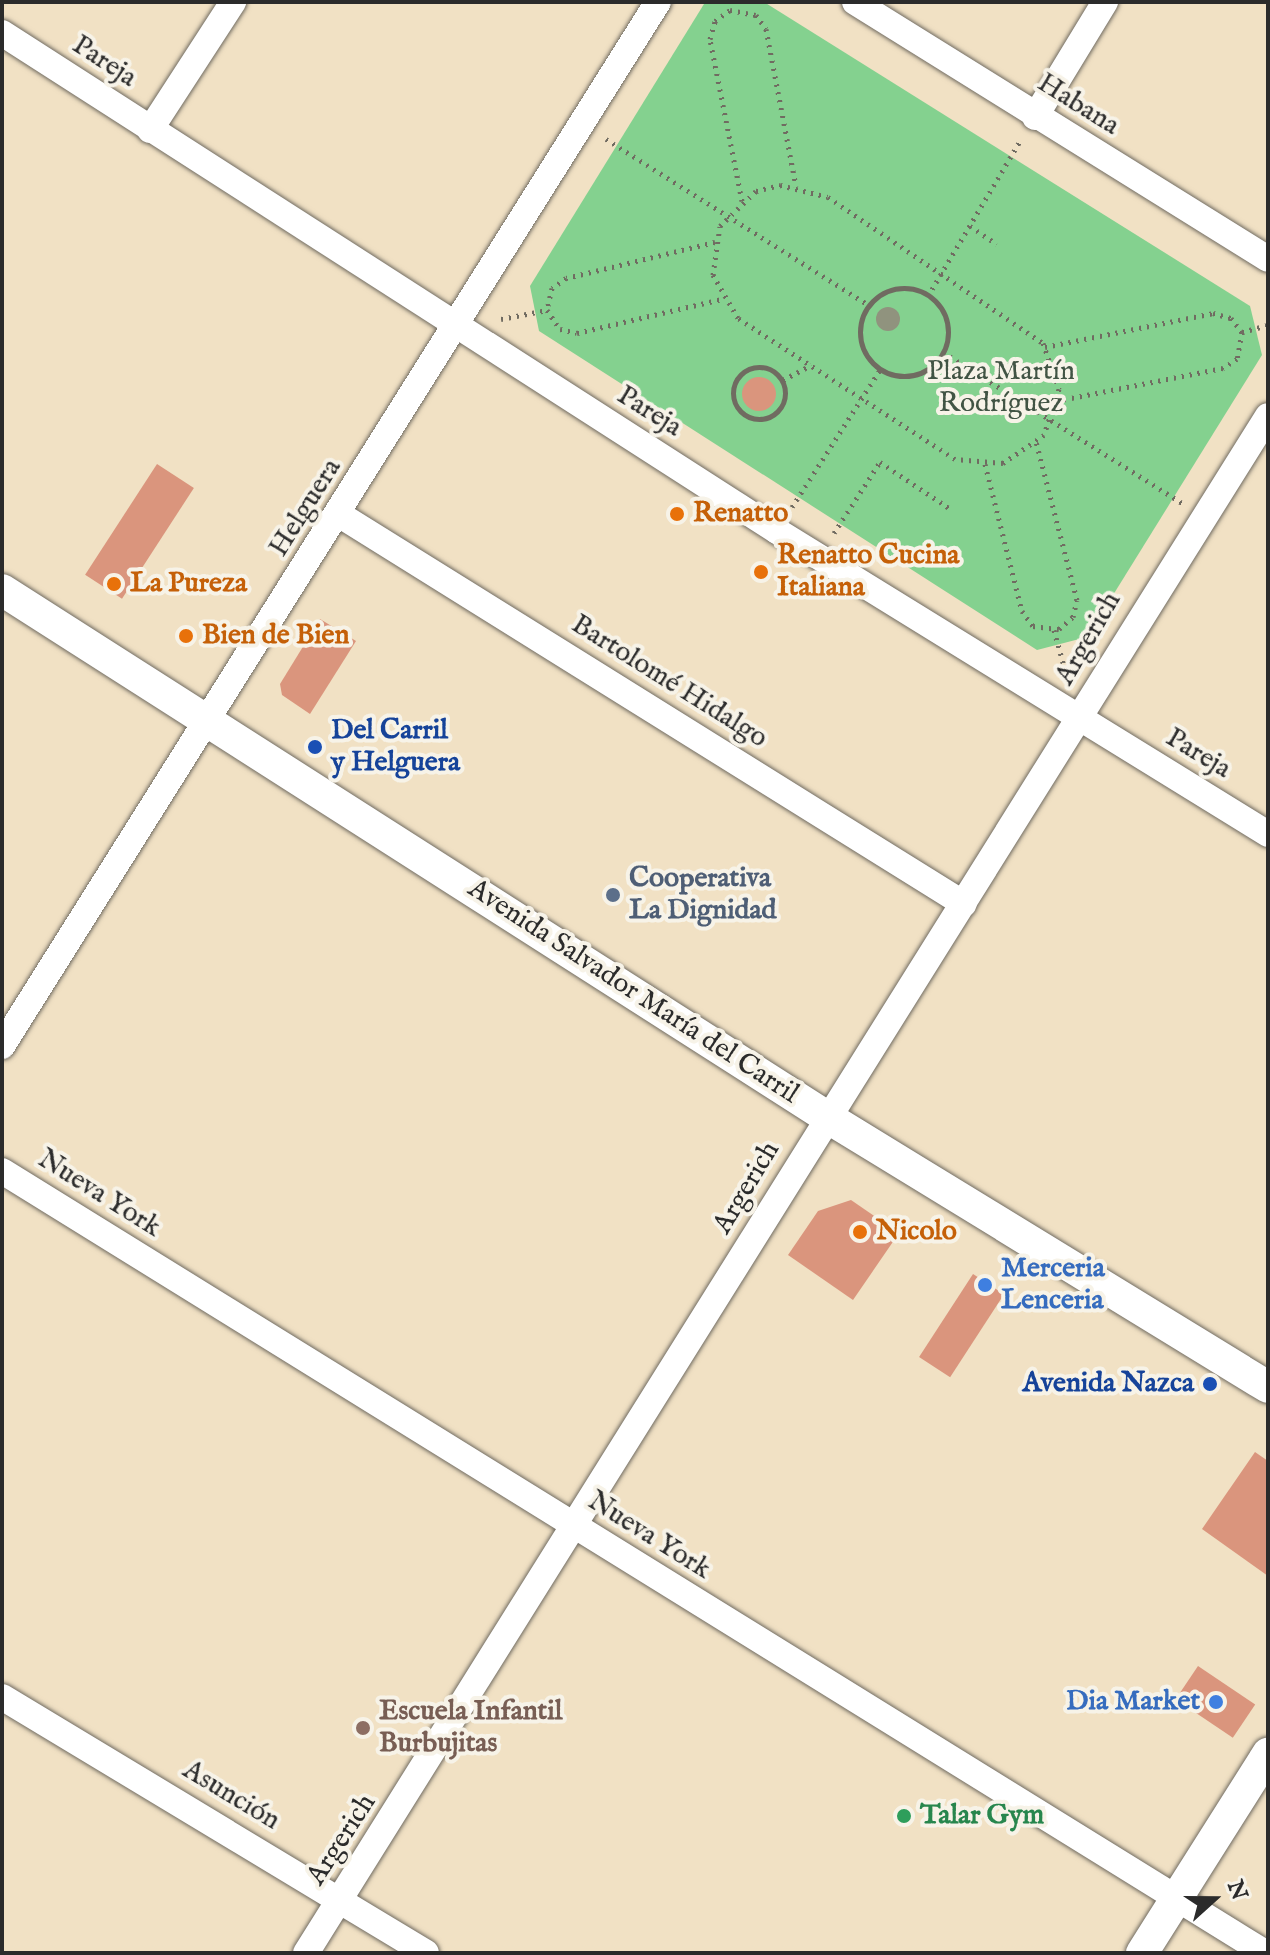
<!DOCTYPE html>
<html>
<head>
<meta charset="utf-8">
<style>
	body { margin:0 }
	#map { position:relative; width:1270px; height:1955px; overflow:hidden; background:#f1e1c4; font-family:"IM FELL English",serif }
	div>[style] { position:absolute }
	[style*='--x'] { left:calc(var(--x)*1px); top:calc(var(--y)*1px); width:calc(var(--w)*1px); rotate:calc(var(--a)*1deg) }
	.green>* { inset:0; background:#84d18f }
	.building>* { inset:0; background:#da957d; transform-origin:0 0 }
	.round { border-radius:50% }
	.path>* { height:5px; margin-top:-2.5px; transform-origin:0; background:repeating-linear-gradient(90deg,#706b61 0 2px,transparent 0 8px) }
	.path>.ring { margin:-2.5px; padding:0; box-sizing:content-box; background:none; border:5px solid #706b61; border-radius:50% }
	.roads { filter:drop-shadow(0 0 2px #706b61) drop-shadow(0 0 2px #706b61) }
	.minor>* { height:26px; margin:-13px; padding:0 13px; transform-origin:13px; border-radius:13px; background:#fff }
	.tertiary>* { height:32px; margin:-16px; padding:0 16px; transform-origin:16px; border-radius:16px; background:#fff }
	.trees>* { width:24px; height:24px; margin:-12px; border-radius:50%; background:#90937e }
	.dots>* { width:22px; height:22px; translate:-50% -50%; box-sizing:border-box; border:4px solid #f7f3e8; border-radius:50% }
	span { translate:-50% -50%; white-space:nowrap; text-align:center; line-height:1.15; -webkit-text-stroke:8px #f7f3e8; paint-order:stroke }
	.street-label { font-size:28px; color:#2b2b2b }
	.park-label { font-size:28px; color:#415444 }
	.food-label { font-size:28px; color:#c56008; font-weight:700 }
	.left { translate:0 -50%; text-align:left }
	.transit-label { font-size:28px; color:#164399; font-weight:700 }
	.right { translate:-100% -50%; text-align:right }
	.service-label { font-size:28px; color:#4e5e75; font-weight:700 }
	.shop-label { font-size:28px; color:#366cbe; font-weight:700 }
	.education-label { font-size:28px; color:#785e54; font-weight:700 }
	.leisure-label { font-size:28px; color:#27864d; font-weight:700 }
	.frame { position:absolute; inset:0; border:4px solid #2b2b2b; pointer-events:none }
	.north { position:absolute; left:1174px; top:1859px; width:80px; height:80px; -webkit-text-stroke:6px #f7f3e8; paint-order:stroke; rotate:69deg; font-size:22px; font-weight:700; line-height:32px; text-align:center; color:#2b2b2b }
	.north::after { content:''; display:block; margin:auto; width:28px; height:36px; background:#2b2b2b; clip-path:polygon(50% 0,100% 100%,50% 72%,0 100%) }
</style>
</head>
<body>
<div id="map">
	<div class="green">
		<div style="clip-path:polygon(764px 2px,1250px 306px,1262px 355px,1087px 637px,1037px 650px,539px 331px,530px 286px,704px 4px)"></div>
	</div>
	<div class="building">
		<div class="round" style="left:742px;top:377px;width:34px;height:34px"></div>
		<div style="left:157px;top:464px;width:44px;height:132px;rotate:33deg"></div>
		<div style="clip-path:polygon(320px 619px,356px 641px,310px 714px,282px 695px,280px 684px)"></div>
		<div style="clip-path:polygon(851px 1200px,899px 1233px,853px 1300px,788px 1255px,818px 1211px)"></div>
		<div style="left:973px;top:1274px;width:37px;height:99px;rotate:33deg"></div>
		<div style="clip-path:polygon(1255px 1452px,1268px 1461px,1268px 1576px,1202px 1529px)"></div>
		<div style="left:1198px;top:1666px;width:69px;height:40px;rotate:34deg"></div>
	</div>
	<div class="path">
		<div style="--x:606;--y:139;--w:311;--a:32.3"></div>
		<div style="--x:780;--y:185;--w:49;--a:14"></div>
		<div style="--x:828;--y:197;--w:260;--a:34.2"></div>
		<div style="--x:1043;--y:343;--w:49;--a:70.8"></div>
		<div style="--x:1059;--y:389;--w:48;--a:108.1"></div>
		<div style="--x:1044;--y:435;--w:50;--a:145.7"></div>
		<div style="--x:1003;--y:463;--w:48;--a:-175.2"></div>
		<div style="--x:955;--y:459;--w:259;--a:-147"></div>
		<div style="--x:738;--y:318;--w:50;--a:-120.2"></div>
		<div style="--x:713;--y:275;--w:49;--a:-81.9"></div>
		<div style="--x:720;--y:226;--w:50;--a:-44.2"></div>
		<div style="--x:756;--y:191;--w:25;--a:-14"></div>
		<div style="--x:742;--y:201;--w:165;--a:-101.2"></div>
		<div style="--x:710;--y:39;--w:19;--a:-74"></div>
		<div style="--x:715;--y:21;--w:19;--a:-36"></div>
		<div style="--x:730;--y:10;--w:26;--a:11"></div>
		<div style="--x:756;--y:15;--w:17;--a:54"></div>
		<div style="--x:766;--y:29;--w:160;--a:79.2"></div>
		<div style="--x:970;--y:226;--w:32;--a:34"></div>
		<div style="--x:715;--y:242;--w:153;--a:166.4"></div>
		<div style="--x:566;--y:278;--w:17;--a:144"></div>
		<div style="--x:552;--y:288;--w:23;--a:103"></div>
		<div style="--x:547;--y:310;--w:23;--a:56"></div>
		<div style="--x:560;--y:329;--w:17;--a:13"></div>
		<div style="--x:577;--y:333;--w:149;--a:-13.2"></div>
		<div class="ring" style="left:860px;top:288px;width:83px;height:83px"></div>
		<div style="--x:928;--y:296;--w:180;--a:-59.3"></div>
		<div style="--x:501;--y:319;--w:47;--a:-11.1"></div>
		<div style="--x:1242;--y:332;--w:27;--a:-15"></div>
		<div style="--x:1045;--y:347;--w:171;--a:-11.4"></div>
		<div style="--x:1213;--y:313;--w:19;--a:16"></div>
		<div style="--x:1231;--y:318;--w:18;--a:52"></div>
		<div style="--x:1242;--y:332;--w:27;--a:100"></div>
		<div style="--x:1237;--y:359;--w:17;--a:147"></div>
		<div style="--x:1223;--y:368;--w:169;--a:168.8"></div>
		<div style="--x:943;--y:352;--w:283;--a:32.3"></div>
		<div class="ring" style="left:733px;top:367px;width:47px;height:47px"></div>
		<div style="--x:783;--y:380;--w:32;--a:-28"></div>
		<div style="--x:985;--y:464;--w:152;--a:75.9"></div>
		<div style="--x:1022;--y:611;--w:19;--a:54"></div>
		<div style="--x:1033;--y:626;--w:26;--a:7"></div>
		<div style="--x:1059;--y:629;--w:18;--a:-41"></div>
		<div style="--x:1073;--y:617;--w:17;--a:-77"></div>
		<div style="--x:1077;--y:600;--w:163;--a:-104.5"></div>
		<div style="--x:792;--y:507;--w:163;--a:-57.3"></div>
		<div style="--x:834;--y:533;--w:85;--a:-57.1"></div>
		<div style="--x:880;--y:462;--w:87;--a:33.7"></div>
		<div style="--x:1054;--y:630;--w:49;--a:74.5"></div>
	</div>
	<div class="roads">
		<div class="minor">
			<div style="--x:855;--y:2;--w:486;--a:31.9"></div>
			<div style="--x:2;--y:33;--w:921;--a:32.72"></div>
			<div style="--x:777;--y:531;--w:577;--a:31.68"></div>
			<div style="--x:1035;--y:117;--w:135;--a:-58.7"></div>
			<div style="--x:150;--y:130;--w:153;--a:-57"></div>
			<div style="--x:340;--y:515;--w:735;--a:31.94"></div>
			<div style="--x:2;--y:1046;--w:1233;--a:-57.86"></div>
			<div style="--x:2;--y:1171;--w:1485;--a:31.76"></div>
			<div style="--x:2;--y:1697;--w:495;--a:31.1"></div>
			<div style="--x:306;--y:1953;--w:1813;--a:-57.96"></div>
		</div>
		<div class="tertiary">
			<div style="--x:2;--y:590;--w:979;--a:32.57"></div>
			<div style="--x:827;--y:1117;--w:517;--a:31.48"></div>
			<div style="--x:1142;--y:1953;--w:236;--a:-57.7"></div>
		</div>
	</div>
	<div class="trees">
		<div style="left:888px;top:319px"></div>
	</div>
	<div class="dots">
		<div style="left:677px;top:514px;background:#e8710a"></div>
		<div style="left:761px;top:572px;background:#e8710a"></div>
		<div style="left:114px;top:584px;background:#e8710a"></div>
		<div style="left:186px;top:636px;background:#e8710a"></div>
		<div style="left:315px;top:747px;background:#1a4fb4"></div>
		<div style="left:613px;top:895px;background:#5c6f8a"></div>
		<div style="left:860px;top:1232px;background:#e8710a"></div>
		<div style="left:985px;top:1285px;background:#3f7fe0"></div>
		<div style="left:1210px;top:1384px;background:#1a4fb4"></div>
		<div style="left:1216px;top:1702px;background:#3f7fe0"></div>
		<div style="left:363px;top:1728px;background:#8d6e63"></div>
		<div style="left:904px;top:1816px;background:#2e9e5b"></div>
	</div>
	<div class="street-label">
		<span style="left:104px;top:62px;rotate:33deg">Pareja</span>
		<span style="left:1078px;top:105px;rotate:32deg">Habana</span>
		<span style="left:649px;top:412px;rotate:32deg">Pareja</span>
		<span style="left:306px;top:508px;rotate:-58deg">Helguera</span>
		<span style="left:1089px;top:639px;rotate:-60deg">Argerich</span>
		<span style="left:669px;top:682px;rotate:32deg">Bartolomé Hidalgo</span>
		<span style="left:1198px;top:754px;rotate:31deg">Pareja</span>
		<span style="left:633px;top:992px;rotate:33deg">Avenida Salvador María del Carril</span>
		<span style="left:747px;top:1188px;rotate:-59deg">Argerich</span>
		<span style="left:99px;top:1194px;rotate:32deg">Nueva York</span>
		<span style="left:649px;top:1536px;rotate:32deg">Nueva York</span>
		<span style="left:231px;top:1796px;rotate:31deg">Asunción</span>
		<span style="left:342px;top:1840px;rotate:-57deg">Argerich</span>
	</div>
	<div class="park-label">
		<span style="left:1001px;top:388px">Plaza Martín<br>Rodríguez</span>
	</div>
	<div class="food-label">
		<span class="left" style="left:693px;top:514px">Renatto</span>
		<span class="left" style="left:777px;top:572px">Renatto Cucina<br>Italiana</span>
		<span class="left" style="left:130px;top:584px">La Pureza</span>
		<span class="left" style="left:202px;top:636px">Bien de Bien</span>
		<span class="left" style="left:876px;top:1232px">Nicolo</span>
	</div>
	<div class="transit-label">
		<span class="left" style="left:331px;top:747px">Del Carril<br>y Helguera</span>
		<span class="right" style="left:1194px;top:1384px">Avenida Nazca</span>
	</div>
	<div class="service-label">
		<span class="left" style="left:629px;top:895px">Cooperativa<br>La Dignidad</span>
	</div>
	<div class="shop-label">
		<span class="left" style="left:1001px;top:1285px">Merceria<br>Lenceria</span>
		<span class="right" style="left:1200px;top:1702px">Dia Market</span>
	</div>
	<div class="education-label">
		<span class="left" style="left:379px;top:1728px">Escuela Infantil<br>Burbujitas</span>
	</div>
	<div class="leisure-label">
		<span class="left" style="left:920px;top:1816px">Talar Gym</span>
	</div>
	<div class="frame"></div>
	<div class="north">N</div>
</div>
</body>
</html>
